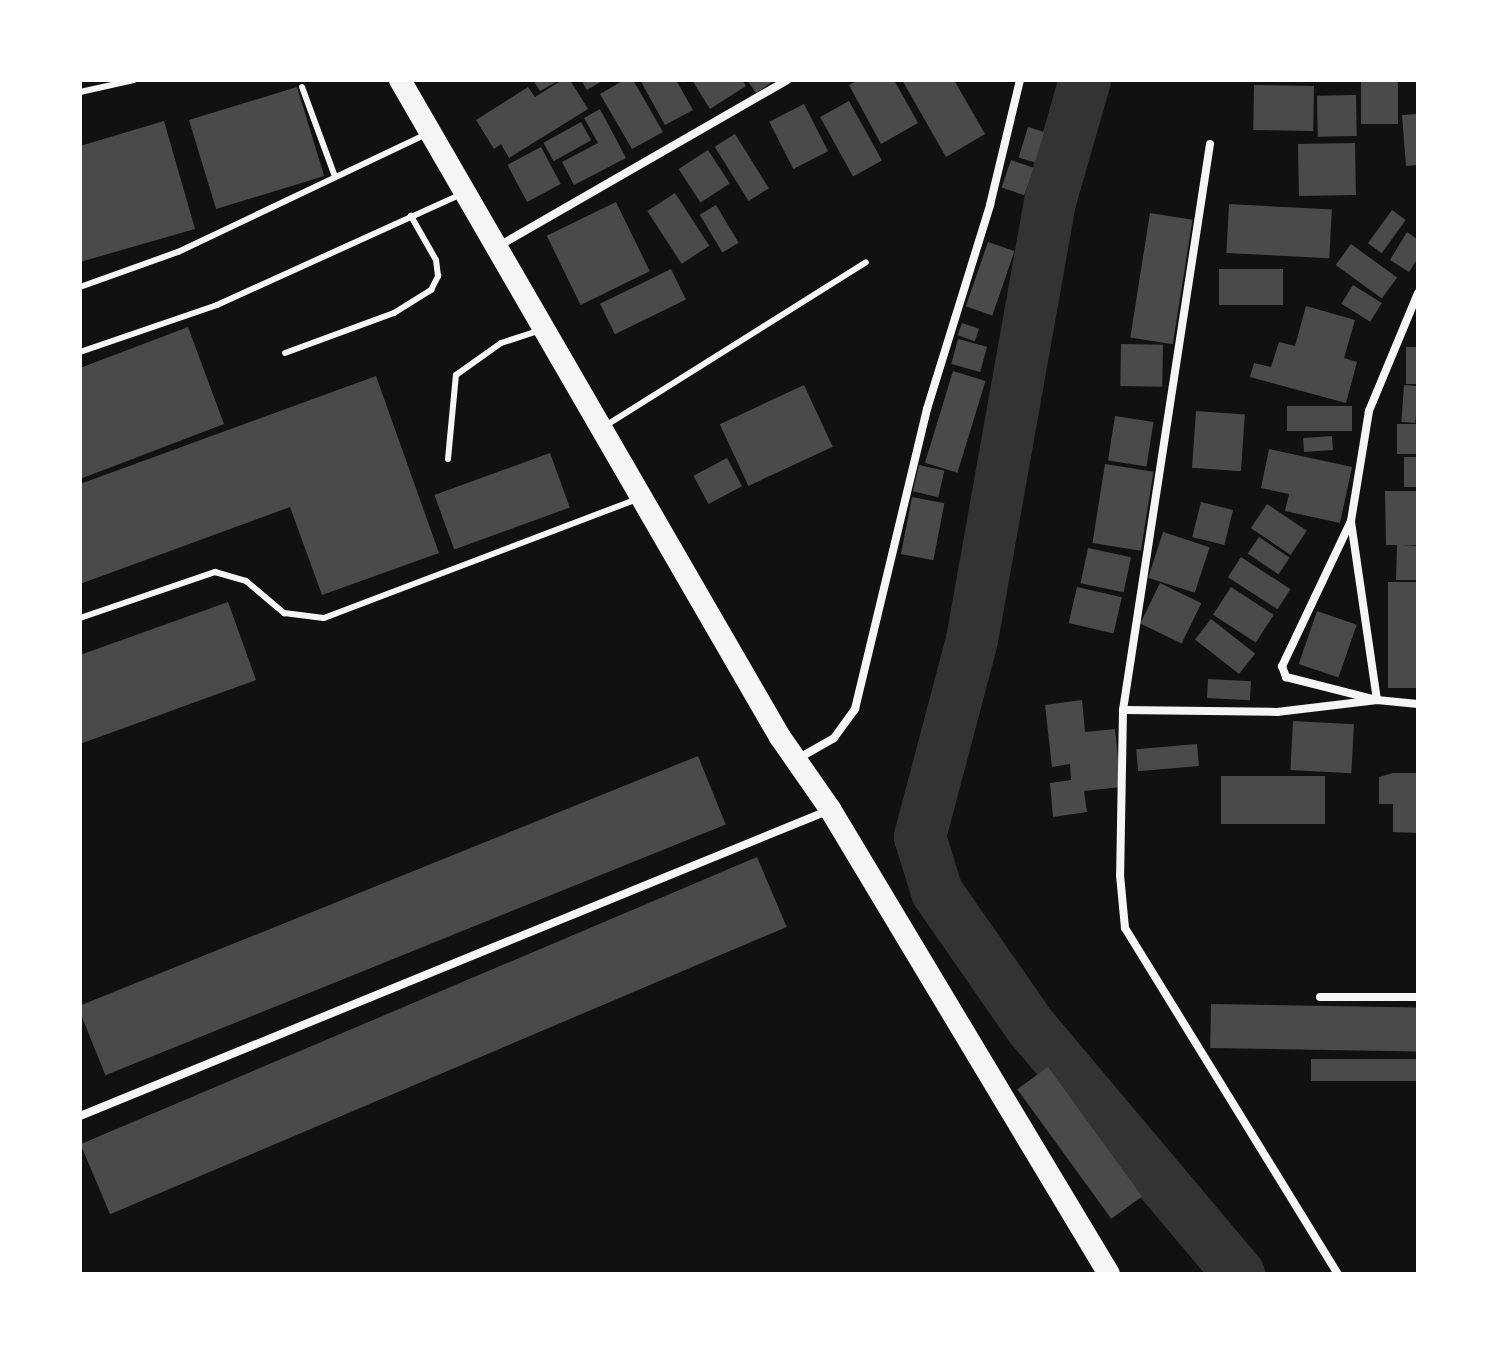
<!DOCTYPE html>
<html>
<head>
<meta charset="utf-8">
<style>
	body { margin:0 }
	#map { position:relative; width:1498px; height:1354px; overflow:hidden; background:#111; font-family:Montserrat,sans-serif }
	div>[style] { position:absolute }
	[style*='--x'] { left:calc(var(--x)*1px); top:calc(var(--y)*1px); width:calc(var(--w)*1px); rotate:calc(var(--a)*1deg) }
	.river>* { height:52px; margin:-26px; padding:0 26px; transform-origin:26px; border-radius:26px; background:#333 }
	.building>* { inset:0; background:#4a4a4a; transform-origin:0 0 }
	.service>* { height:6px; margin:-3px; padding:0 3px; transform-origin:3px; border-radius:3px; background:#f5f5f5 }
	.minor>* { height:8px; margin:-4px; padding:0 4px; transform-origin:4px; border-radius:4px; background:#f5f5f5 }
	.trunk>* { height:22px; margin:-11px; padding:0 11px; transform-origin:11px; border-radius:11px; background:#f5f5f5 }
	span { translate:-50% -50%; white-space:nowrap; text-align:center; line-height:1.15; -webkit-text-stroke:6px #fff; paint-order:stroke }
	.frame { position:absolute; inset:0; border:82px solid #fff; pointer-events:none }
</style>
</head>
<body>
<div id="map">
	<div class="river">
		<div style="--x:1085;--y:80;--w:127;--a:106"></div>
		<div style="--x:1050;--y:202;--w:445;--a:100.1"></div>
		<div style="--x:972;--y:640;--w:204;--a:104.8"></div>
		<div style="--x:920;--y:837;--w:58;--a:72.8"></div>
		<div style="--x:937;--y:892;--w:165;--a:55.2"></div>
		<div style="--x:1031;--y:1027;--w:323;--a:49.9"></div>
	</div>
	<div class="building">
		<div style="clip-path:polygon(533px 80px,560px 80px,540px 91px)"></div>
		<div style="clip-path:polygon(562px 80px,570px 80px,588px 109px,509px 158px,501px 144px,494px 149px,476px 120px,528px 87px,535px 97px)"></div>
		<div style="clip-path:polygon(581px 80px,604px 80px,587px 90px)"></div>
		<div style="clip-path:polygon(624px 80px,633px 80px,663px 132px,632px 149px,600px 94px)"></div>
		<div style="clip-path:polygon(640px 80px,676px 80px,693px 110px,665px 125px)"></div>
		<div style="clip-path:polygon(692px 80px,742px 80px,746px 86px,710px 109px)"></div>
		<div style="clip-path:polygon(747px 80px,775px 80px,756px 93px)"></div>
		<div style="clip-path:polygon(858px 80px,894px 80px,918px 123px,881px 144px,849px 85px)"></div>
		<div style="clip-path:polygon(902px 80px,954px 80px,985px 134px,946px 157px)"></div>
		<div style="left:1361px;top:80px;width:37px;height:44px"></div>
		<div style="left:1254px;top:85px;width:60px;height:45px;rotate:1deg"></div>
		<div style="left:297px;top:87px;width:93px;height:113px;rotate:73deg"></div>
		<div style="left:1356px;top:95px;width:41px;height:39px;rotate:89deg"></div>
		<div style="left:849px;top:101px;width:68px;height:33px;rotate:61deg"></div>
		<div style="left:804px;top:104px;width:53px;height:39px;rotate:63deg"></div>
		<div style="clip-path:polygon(600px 109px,626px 158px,574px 185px,562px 162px,598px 143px,584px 118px)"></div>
		<div style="clip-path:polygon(1418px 114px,1418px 165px,1406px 166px,1402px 115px)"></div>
		<div style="clip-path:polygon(164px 121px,195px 229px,80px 262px,80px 146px)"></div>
		<div style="left:581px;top:122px;width:21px;height:43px;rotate:61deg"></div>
		<div style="left:1028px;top:127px;width:17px;height:32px;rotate:17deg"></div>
		<div style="left:735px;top:134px;width:64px;height:24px;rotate:58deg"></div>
		<div style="left:1355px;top:143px;width:52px;height:57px;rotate:89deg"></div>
		<div style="left:541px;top:147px;width:42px;height:38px;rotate:62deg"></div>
		<div style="left:708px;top:150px;width:40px;height:35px;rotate:57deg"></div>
		<div style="left:1011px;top:160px;width:24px;height:29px;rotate:19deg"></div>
		<div style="left:675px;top:193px;width:63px;height:33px;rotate:57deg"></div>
		<div style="left:616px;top:202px;width:77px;height:77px;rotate:64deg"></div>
		<div style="left:1229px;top:204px;width:103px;height:49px;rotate:3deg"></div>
		<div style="left:716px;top:205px;width:44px;height:19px;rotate:59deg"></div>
		<div style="left:1392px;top:210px;width:17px;height:41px;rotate:36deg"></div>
		<div style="left:1150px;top:213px;width:43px;height:126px;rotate:9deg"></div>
		<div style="clip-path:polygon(1407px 232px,1418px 240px,1418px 258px,1409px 272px,1390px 260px)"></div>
		<div style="left:988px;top:242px;width:28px;height:68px;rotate:19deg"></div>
		<div style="left:1351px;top:244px;width:57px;height:26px;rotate:36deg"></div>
		<div style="left:671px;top:269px;width:34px;height:79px;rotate:64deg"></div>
		<div style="left:1219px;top:269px;width:64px;height:36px"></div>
		<div style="left:1353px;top:285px;width:34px;height:22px;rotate:32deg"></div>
		<div style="clip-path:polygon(1306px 306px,1355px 320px,1344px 358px,1357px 362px,1346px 403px,1250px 377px,1254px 363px,1271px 367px,1279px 342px,1295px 346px)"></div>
		<div style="left:962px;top:323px;width:18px;height:13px;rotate:19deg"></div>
		<div style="clip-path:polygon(188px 327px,224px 424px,80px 479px,80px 368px)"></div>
		<div style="left:958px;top:339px;width:30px;height:26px;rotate:15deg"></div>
		<div style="left:1121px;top:344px;width:42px;height:42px;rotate:1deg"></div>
		<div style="left:1418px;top:347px;width:37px;height:12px;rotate:90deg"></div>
		<div style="left:953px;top:371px;width:34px;height:96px;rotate:17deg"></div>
		<div style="clip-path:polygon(376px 376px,439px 553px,322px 595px,290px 507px,80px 584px,80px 484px)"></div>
		<div style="left:804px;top:385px;width:68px;height:93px;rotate:65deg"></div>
		<div style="left:1404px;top:385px;width:14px;height:37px;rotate:4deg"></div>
		<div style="left:1352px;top:406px;width:25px;height:65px;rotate:90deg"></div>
		<div style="left:1196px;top:411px;width:49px;height:57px;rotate:4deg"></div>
		<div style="left:1115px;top:416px;width:39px;height:45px;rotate:9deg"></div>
		<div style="left:1397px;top:424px;width:21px;height:30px"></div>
		<div style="left:1332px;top:436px;width:14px;height:29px;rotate:86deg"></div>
		<div style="clip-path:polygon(1269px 449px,1352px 467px,1340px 523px,1285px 511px,1289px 494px,1261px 488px)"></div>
		<div style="left:550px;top:453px;width:58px;height:123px;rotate:70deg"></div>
		<div style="left:1404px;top:457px;width:14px;height:30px"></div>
		<div style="left:727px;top:458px;width:32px;height:38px;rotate:62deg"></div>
		<div style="left:1105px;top:464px;width:49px;height:80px;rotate:9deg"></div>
		<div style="left:919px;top:465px;width:26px;height:27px;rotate:13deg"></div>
		<div style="clip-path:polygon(1385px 491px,1418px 491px,1418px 545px,1403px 546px,1418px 546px,1418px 580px,1396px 580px,1397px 545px,1386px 545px)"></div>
		<div style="left:912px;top:497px;width:33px;height:58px;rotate:11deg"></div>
		<div style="left:1201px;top:502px;width:33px;height:36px;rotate:14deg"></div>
		<div style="left:1267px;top:504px;width:48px;height:29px;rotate:34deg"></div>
		<div style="left:1163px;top:532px;width:49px;height:48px;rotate:18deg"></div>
		<div style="left:1259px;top:537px;width:37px;height:20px;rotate:34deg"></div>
		<div style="left:1088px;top:548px;width:44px;height:36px;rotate:12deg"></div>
		<div style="left:1241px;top:557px;width:59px;height:24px;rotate:33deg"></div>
		<div style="left:1388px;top:582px;width:30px;height:106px"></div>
		<div style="left:1160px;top:583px;width:46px;height:45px;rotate:26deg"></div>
		<div style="left:1077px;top:587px;width:46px;height:37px;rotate:13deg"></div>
		<div style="left:1231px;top:587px;width:51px;height:33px;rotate:33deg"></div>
		<div style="clip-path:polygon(228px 602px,256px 680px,80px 744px,80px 655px)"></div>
		<div style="left:1317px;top:611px;width:42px;height:56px;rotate:19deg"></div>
		<div style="left:1211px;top:619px;width:56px;height:26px;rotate:38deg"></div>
		<div style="left:1208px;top:679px;width:43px;height:19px;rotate:3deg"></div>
		<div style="clip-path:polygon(1082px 700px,1085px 732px,1115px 729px,1121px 787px,1084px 791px,1087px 812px,1053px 817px,1050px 783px,1071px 780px,1070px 764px,1052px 767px,1045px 705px)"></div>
		<div style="left:1293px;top:721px;width:61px;height:49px;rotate:3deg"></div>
		<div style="left:1197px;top:744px;width:22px;height:61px;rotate:85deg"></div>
		<div style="left:698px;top:756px;width:74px;height:669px;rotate:68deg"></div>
		<div style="clip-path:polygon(1393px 773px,1418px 773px,1418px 833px,1393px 832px,1393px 804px,1379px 804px,1379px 777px)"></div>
		<div style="left:1325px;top:776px;width:48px;height:104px;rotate:90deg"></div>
		<div style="left:757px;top:857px;width:76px;height:735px;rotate:67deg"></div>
		<div style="left:1211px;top:1004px;width:207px;height:44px;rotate:1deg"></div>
		<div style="left:1418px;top:1059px;width:22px;height:107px;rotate:90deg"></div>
		<div style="left:1048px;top:1067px;width:160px;height:38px;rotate:54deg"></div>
	</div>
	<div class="service">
		<div style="--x:302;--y:87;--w:93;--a:69.8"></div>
		<div style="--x:80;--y:92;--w:55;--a:-12.5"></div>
		<div style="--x:80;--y:287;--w:104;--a:-19.7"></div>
		<div style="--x:178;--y:252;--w:276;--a:-25.4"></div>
		<div style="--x:80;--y:352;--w:145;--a:-18.9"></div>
		<div style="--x:217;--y:305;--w:269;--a:-24.4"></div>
		<div style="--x:285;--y:353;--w:116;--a:-20.2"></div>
		<div style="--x:394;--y:313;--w:44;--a:-31.9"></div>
		<div style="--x:431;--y:290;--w:16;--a:-63"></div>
		<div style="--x:438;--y:276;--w:16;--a:-97"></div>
		<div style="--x:436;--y:260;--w:51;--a:-119.6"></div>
		<div style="--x:605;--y:426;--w:308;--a:-32.1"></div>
		<div style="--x:448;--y:459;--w:84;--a:-84.6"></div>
		<div style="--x:456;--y:375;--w:55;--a:-35.4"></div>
		<div style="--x:501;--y:343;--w:42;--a:-18"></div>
		<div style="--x:80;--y:618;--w:143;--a:-18.8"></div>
		<div style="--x:215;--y:572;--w:32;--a:16"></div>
		<div style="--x:246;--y:581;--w:50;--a:40.1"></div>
		<div style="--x:284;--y:613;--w:40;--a:7.1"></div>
		<div style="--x:324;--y:618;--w:336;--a:-20.8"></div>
	</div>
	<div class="minor">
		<div style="--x:1210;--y:144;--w:573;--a:98.74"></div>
		<div style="--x:1123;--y:710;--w:154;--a:0.7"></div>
		<div style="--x:1277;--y:712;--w:101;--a:-6.8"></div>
		<div style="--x:1377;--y:700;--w:181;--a:-98.3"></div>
		<div style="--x:497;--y:247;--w:335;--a:-29.9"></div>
		<div style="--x:1418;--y:293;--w:128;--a:112.6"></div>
		<div style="--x:1369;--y:411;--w:111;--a:99.3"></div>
		<div style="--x:1351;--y:521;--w:161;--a:115.4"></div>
		<div style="--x:1282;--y:666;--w:12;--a:70"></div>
		<div style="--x:1286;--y:677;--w:94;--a:14.2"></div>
		<div style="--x:1377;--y:700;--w:41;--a:5.6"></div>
		<div style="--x:1123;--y:710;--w:165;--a:91"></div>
		<div style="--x:1120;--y:875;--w:53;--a:84.6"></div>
		<div style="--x:1125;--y:928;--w:406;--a:58.4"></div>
		<div style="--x:799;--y:758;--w:40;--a:-29.7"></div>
		<div style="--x:834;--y:738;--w:36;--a:-54"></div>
		<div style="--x:855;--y:709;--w:309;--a:-76.5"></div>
		<div style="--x:927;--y:409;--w:214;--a:-72.8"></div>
		<div style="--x:990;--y:205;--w:129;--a:-76.5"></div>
		<div style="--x:1320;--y:997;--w:98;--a:0"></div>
		<div style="--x:80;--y:1116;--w:807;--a:-22.21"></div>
	</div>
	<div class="trunk">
		<div style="--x:400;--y:80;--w:759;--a:59.96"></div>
		<div style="--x:780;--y:737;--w:88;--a:55.2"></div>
		<div style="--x:830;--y:809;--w:542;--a:59.04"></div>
	</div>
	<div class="frame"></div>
</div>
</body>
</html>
